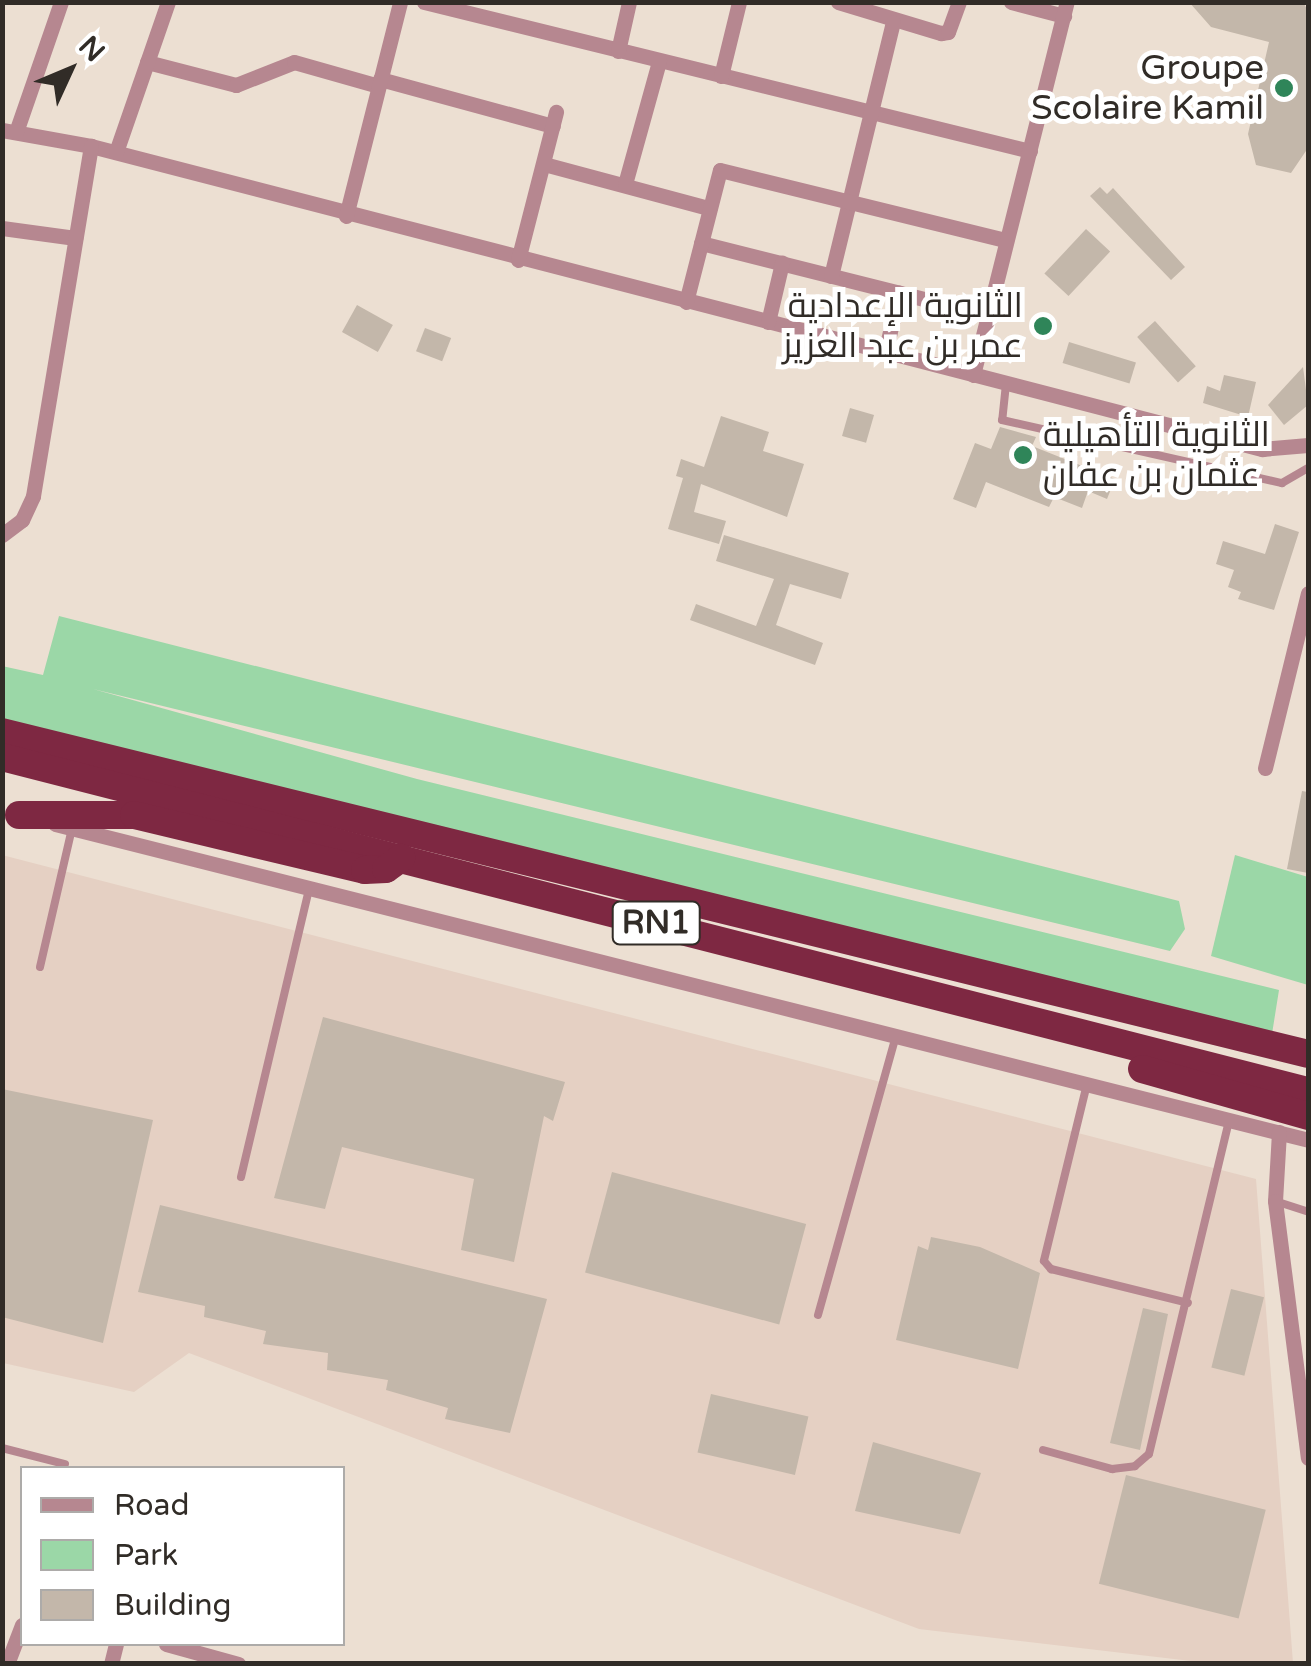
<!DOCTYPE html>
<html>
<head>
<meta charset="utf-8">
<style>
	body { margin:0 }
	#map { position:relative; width:1311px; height:1666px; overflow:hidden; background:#ecdfd2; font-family:"Varela Round",Cairo,sans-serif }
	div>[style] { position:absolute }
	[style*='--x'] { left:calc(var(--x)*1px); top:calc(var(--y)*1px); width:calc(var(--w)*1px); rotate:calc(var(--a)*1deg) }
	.industrial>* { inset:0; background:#e5d0c3 }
	.green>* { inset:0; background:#9bd7a7 }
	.building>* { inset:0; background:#c3b7aa; transform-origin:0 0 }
	.service>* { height:8px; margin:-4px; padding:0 4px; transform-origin:4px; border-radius:4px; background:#b68790 }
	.minor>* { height:15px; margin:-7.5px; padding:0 7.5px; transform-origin:7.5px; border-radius:7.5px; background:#b68790 }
	.trunk>* { height:28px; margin:-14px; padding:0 14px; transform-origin:14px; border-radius:14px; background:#7e2842 }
	.dots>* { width:28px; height:28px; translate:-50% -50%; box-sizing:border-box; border:5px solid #fff; border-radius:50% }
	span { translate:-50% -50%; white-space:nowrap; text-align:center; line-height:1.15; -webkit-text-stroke:10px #fff; paint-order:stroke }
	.shield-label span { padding:2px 8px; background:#fff; border:2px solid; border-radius:8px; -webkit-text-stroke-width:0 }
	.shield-label { font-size:32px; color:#312c27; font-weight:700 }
	.poi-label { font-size:35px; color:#312c27 }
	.right { translate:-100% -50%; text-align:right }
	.left { translate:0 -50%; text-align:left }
	.frame { position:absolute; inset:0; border:5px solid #312c27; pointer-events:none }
	.legend { position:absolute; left:20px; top:1466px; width:325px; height:180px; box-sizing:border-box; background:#fff; border:2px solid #adaba9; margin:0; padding:12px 18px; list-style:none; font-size:30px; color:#312c27 }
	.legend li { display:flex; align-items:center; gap:20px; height:50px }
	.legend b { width:50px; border:2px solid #adaba9 }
	.north { position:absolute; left:20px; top:20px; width:100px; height:100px; -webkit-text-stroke:8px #fff; paint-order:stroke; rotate:46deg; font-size:28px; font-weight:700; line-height:40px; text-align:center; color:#312c27 }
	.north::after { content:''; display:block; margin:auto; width:35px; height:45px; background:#312c27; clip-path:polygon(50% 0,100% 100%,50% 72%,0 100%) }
</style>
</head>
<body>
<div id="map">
	<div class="industrial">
		<div style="clip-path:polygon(2px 855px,1256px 1179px,1293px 1663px,1208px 1663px,919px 1629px,189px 1353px,134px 1392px,3px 1363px)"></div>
	</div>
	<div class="green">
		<div style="clip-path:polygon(59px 616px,1179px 901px,1185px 929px,1170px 951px,93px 689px,417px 779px,1279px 990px,1272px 1034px,3px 720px,2px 666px,43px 675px)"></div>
		<div style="clip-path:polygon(1235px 855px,1308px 877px,1308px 985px,1211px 956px)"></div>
	</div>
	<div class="building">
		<div style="clip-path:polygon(1189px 2px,1303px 2px,1308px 11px,1308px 148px,1291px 173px,1256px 165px,1248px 134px,1269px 42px,1211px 27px)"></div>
		<div style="clip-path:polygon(1100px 187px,1107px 194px,1113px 188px,1185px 267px,1171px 280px,1090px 196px)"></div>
		<div style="left:1086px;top:229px;width:33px;height:61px;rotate:43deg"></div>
		<div style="left:357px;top:305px;width:41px;height:31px;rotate:29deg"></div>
		<div style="left:1155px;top:321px;width:61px;height:24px;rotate:48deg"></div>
		<div style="left:425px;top:328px;width:28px;height:25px;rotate:21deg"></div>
		<div style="left:1069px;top:342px;width:70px;height:22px;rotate:17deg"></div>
		<div style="clip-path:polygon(1303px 367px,1308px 405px,1284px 425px,1268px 405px)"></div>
		<div style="clip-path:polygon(1224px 375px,1256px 382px,1248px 417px,1203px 403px,1207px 386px,1220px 391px)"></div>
		<div style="left:850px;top:408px;width:25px;height:29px;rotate:16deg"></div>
		<div style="clip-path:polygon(721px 416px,769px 432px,763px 451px,804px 464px,787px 517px,701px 484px,694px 512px,726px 521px,719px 544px,668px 529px,683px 478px,676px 476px,681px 459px,704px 467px)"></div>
		<div style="clip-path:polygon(1000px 427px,1036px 437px,1032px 446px,1115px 479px,1107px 499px,1088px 491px,1082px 508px,1054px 497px,1049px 507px,986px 482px,976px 508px,953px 499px,975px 443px,991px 449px)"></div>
		<div style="clip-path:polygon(1275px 524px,1299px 532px,1274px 610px,1238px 599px,1241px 592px,1228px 587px,1234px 570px,1216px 564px,1223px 541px,1265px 554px)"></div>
		<div style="clip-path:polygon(724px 535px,849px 573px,841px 599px,790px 584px,776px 625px,823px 643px,815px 665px,690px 620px,696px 604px,756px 626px,774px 579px,716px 561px)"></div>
		<div style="clip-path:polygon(1302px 791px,1308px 792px,1308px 873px,1287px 869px)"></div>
		<div style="clip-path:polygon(323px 1017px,565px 1082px,553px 1121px,544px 1116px,514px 1262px,461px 1250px,474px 1179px,342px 1147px,325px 1209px,274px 1198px)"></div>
		<div style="clip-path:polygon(2px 1089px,153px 1120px,103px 1343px,2px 1317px)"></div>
		<div style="left:612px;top:1172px;width:201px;height:104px;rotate:15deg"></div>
		<div style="clip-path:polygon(160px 1205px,547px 1299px,510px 1433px,445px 1419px,448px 1408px,386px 1390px,388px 1380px,327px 1370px,328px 1353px,263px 1344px,266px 1331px,204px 1317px,205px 1306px,138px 1292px)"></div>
		<div style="clip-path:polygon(931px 1237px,980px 1247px,1040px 1273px,1018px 1369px,896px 1340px,918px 1246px,928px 1250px)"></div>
		<div style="left:1231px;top:1289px;width:34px;height:81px;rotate:14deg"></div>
		<div style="clip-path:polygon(1143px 1308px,1168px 1314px,1140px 1450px,1110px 1443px)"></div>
		<div style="left:711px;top:1394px;width:100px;height:60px;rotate:13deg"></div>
		<div style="clip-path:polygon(873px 1442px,981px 1473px,960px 1534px,855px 1511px)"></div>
		<div style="left:1126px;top:1475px;width:144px;height:112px;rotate:14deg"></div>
	</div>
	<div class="service">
		<div style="--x:1006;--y:384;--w:36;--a:96"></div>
		<div style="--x:1002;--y:420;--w:287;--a:12.7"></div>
		<div style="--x:1282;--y:483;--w:30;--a:-30"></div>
		<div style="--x:40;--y:967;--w:143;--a:-77"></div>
		<div style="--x:1087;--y:1084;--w:182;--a:103.7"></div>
		<div style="--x:1044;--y:1261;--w:11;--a:49"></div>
		<div style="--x:1051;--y:1269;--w:141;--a:13.9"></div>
		<div style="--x:241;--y:1177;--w:296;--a:-76.7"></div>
		<div style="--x:1275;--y:1201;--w:35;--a:18"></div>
		<div style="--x:818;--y:1315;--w:291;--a:-74.4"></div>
		<div style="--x:2;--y:1448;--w:65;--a:14.3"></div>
		<div style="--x:1043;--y:1450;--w:72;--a:15.4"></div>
		<div style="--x:1112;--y:1469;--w:23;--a:-7"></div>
		<div style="--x:1135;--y:1466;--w:18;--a:-41"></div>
		<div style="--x:1149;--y:1454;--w:342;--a:-76.5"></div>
	</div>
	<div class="minor">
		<div style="--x:424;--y:2;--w:624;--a:13.81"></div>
		<div style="--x:838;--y:2;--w:108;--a:16.8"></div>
		<div style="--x:941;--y:33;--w:7;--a:-8"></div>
		<div style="--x:948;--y:32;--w:32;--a:-70"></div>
		<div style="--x:1011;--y:2;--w:55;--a:14.8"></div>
		<div style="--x:618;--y:51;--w:50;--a:-77.3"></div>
		<div style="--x:147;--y:62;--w:92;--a:14.5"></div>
		<div style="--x:236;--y:85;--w:62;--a:-21.6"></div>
		<div style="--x:294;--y:62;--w:88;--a:15.8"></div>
		<div style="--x:721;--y:76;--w:76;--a:-76.3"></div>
		<div style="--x:380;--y:79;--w:179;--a:15.2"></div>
		<div style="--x:2;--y:130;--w:90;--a:10.2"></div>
		<div style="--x:91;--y:146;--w:1210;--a:14.51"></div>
		<div style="--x:1262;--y:449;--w:46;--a:-5"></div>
		<div style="--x:16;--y:132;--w:138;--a:-70.9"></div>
		<div style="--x:116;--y:152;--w:159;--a:-70.9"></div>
		<div style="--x:544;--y:164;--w:170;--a:15"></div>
		<div style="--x:625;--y:184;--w:128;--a:-74.5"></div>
		<div style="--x:346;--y:216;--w:221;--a:-75.8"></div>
		<div style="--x:2;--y:228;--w:74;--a:7.8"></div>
		<div style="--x:701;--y:243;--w:296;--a:14.1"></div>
		<div style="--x:518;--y:260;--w:153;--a:-75.6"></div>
		<div style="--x:831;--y:276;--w:261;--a:-76.3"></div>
		<div style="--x:686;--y:302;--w:136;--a:-75.6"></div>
		<div style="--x:720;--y:170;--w:294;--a:13.8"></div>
		<div style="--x:768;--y:322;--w:61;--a:-76.7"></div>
		<div style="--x:885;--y:353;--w:62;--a:-76.9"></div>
		<div style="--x:973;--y:375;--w:385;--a:-75.9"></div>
		<div style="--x:2;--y:535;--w:25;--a:-37"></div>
		<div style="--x:22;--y:520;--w:26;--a:-65"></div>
		<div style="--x:33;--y:496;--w:355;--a:-80.6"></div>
		<div style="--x:1265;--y:768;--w:180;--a:-76.2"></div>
		<div style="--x:55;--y:824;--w:1292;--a:14.15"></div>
		<div style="--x:1279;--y:1132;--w:69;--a:93.3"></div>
		<div style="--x:1275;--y:1201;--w:259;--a:82.7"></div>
		<div style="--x:166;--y:1644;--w:75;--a:15.5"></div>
		<div style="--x:7;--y:1664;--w:42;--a:-69"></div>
		<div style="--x:111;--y:1664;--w:21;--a:-76"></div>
	</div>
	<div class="trunk">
		<div style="--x:2;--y:732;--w:1345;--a:13.85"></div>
		<div style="--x:2;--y:757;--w:1348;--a:14.35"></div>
		<div style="--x:19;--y:815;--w:115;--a:0"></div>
		<div style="--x:134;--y:815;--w:237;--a:13.4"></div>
		<div style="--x:365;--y:870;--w:21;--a:-3"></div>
		<div style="--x:386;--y:869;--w:19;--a:-36"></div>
		<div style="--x:1142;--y:1069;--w:173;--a:15.8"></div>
	</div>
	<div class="dots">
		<div style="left:1284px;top:88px;background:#2f8559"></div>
		<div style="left:1043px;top:326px;background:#2f8559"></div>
		<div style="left:1023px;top:455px;background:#2f8559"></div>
	</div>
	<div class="shield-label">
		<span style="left:656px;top:923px">RN1</span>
	</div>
	<div class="poi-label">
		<span class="right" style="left:1264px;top:88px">Groupe<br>Scolaire Kamil</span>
		<span class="right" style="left:1023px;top:326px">الثانوية الإعدادية<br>عمر بن عبد العزيز</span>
		<span class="left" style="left:1043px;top:455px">الثانوية التأهيلية<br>عثمان بن عفان</span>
	</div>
	<div class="frame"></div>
	<ul class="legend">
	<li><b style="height:12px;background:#b68790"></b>Road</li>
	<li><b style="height:28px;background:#9bd7a7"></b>Park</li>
	<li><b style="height:28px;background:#c3b7aa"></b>Building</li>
	</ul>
	<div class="north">N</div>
</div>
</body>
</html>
